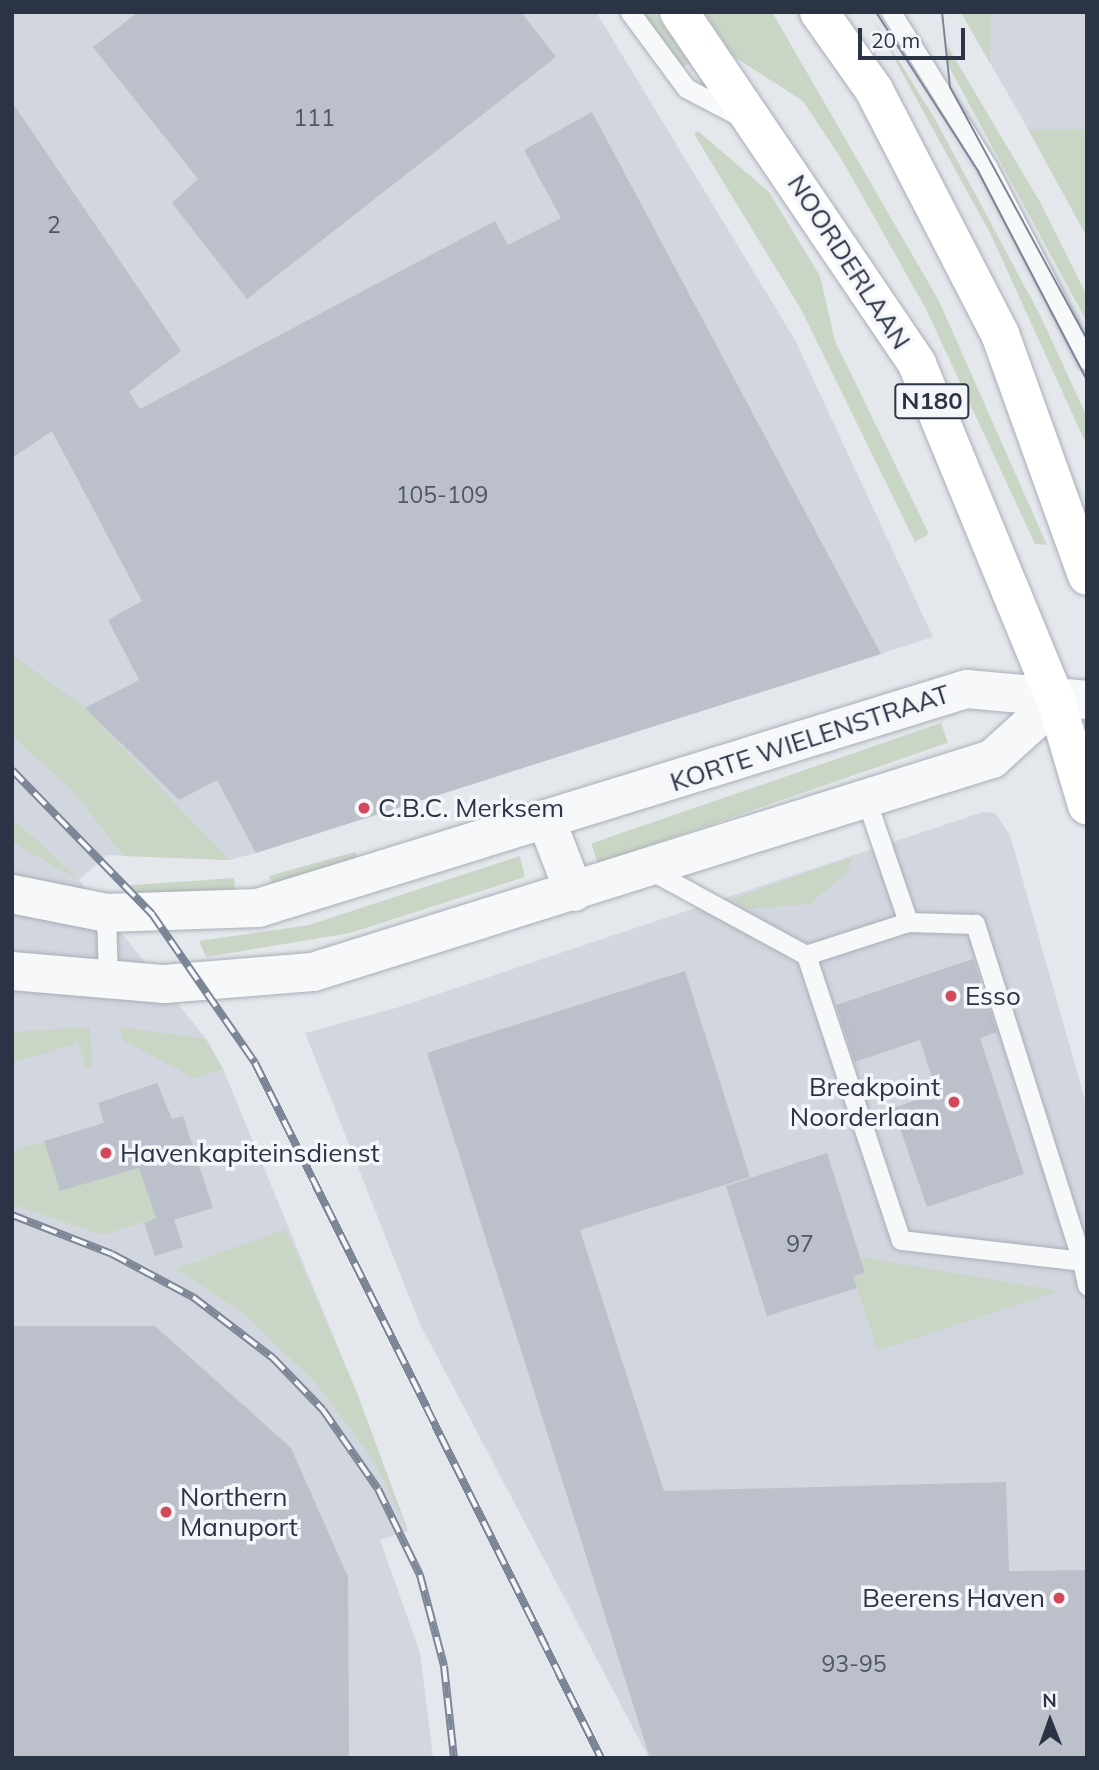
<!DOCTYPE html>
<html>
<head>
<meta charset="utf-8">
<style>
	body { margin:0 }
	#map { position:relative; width:1099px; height:1770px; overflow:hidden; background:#e4e7ec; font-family:Mulish,sans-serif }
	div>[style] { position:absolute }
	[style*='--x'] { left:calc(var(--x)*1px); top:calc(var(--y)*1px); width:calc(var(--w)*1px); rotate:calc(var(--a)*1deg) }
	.built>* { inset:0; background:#d2d6de }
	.green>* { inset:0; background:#c9d6c5; transform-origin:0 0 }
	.building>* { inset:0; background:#bbc0ca }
	.roads { filter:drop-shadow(0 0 2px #a9aeb7) drop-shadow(0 0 2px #a9aeb7) }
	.service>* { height:19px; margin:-9.5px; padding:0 9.5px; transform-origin:9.5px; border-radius:9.5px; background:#f7f8fa }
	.minor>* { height:38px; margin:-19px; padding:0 19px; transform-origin:19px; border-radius:19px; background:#f7f8fa }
	.tertiary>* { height:38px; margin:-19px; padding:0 19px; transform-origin:19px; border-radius:19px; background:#f7f8fa }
	.primary>* { height:38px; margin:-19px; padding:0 19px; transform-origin:19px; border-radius:19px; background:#fff }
	.tram>* { height:2px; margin:-1px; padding:0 1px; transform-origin:1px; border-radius:1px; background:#7d8696 }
	.rail>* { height:8px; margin-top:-4px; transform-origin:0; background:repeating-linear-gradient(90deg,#f4f6f9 0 16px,#7d8696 0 32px); box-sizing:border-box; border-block:2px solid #7d8696 }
	.dots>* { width:19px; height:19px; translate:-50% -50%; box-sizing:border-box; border:4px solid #f4f6f9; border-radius:50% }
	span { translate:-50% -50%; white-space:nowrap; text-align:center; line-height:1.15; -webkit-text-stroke:7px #f4f6f9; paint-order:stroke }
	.number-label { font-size:23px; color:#4f5766 }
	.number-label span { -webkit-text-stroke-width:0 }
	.shield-label span { padding:2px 5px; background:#f4f6f9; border:2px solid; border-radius:5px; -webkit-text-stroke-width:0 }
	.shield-label { font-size:24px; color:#2b3445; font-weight:700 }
	.street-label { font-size:26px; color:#2b3445 }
	.poi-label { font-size:26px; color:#2b3445 }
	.left { translate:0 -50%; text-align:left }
	.right { translate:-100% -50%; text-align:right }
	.frame { position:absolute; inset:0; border:14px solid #2b3445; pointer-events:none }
	.north { position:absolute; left:1015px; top:1686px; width:70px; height:70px; -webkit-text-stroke:5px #f4f6f9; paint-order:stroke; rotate:359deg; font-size:19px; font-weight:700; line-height:28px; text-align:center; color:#2b3445 }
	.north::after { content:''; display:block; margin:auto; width:24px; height:32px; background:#2b3445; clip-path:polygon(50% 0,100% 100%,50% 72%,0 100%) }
	.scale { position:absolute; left:858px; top:28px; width:107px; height:32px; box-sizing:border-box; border:4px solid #2b3445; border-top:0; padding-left:9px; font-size:21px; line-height:24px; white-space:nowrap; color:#2b3445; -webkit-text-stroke:5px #f4f6f9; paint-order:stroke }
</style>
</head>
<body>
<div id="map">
	<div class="built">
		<div style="clip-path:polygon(12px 12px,596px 12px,795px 340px,933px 637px,256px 853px,229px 860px,107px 855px,79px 880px,206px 1039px,223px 1069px,357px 1393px,408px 1531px,380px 1540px,420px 1653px,433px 1758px,12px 1758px)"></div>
		<div style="clip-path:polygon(961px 12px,1087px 12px,1087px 237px,1028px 129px)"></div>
		<div style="clip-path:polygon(983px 812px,995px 813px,1010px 835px,1087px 1107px,1087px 1758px,649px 1758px,420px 1324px,305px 1033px,396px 1008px)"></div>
	</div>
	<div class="green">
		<div style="clip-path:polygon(642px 12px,654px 12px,690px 63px,682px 68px)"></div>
		<div style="clip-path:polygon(704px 12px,772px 12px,939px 301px,1047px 545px,1035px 544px,926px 309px,842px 160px,803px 101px,733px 56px)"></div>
		<div style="clip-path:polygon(961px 12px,991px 12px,990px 63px,972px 32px)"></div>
		<div style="clip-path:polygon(871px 16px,935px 119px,1040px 315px,1087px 417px,1087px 446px,991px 235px)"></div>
		<div style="clip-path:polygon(945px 42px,1040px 202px,1087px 296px,1087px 322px,948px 65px)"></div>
		<div style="clip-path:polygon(1028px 129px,1086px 129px,1087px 237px)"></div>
		<div style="clip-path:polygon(698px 131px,769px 192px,820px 276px,835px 341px,929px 534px,915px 542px,802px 311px,694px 134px)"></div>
		<div style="clip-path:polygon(12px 654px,85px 708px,229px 860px,124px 856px,72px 790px,12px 736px)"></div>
		<div style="left:941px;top:723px;width:21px;height:370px;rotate:71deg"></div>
		<div style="clip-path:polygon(12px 820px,30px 834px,79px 880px,12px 842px)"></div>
		<div style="clip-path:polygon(355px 852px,359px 863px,272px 884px,269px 876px)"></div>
		<div style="clip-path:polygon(520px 856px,525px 877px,350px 933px,206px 957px,199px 941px,309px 925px)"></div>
		<div style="clip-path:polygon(853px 857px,847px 872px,810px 904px,748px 909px,731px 899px)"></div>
		<div style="left:234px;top:878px;width:14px;height:105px;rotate:86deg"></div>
		<div style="clip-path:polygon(90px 1027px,92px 1067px,86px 1069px,78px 1043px,12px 1063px,12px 1032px)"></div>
		<div style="clip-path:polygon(121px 1027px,206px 1039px,223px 1069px,195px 1078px,122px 1040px)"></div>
		<div style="clip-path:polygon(44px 1141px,60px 1191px,139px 1168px,156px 1218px,103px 1235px,12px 1204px,12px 1152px)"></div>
		<div style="clip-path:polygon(286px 1229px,357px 1393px,408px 1531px,373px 1459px,316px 1383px,244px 1314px,176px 1269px)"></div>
		<div style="clip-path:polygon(860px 1257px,1059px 1291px,878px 1351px,853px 1276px,865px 1273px)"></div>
	</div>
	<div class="building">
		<div style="clip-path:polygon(138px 12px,521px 12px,556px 57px,247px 299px,172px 203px,198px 179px,93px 47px)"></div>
		<div style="clip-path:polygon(12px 102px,181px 351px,129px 392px,140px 409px,495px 221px,508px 245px,561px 218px,524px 150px,592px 112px,881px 654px,256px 853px,217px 780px,179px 800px,85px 708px,139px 680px,108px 620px,142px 601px,52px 431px,12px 458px)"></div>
		<div style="clip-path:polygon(973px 959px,997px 1032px,980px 1038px,1024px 1174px,927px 1207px,893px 1108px,937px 1093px,920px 1040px,855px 1062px,836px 1005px)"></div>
		<div style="clip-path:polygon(685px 971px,750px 1177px,580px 1230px,664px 1491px,1006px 1482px,1009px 1571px,1087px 1570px,1087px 1758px,650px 1758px,427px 1053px)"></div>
		<div style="clip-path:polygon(157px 1083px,172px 1119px,183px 1116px,213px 1208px,174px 1220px,183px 1247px,155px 1256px,144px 1223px,156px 1218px,139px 1168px,60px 1191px,44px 1141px,104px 1123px,98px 1103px)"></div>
		<div style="clip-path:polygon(827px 1153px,865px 1273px,853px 1276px,857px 1288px,767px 1316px,726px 1186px)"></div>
		<div style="clip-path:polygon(12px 1326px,155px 1326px,291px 1448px,348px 1577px,349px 1758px,12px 1758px)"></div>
	</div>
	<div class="roads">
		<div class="service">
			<div style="--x:630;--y:12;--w:94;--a:53.6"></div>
			<div style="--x:686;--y:88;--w:62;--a:27.8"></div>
			<div style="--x:891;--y:12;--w:184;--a:58.1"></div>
			<div style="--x:988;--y:168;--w:216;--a:62.7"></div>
			<div style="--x:867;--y:802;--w:127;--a:71.1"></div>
			<div style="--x:650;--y:870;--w:178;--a:28.6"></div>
			<div style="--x:806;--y:955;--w:300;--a:71.6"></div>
			<div style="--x:901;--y:1240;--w:182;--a:6.6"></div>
			<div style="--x:1082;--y:1261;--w:354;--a:-107.6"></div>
			<div style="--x:975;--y:924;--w:67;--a:-178.3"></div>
			<div style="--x:908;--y:922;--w:107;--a:162.1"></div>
			<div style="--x:106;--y:913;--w:67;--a:88.3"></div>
			<div style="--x:1082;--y:1261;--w:25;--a:78"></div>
		</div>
		<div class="minor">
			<div style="--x:547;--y:822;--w:75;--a:68.9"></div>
		</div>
		<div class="tertiary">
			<div style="--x:12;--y:894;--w:96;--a:11.4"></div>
			<div style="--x:106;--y:913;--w:152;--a:-1.9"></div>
			<div style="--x:258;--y:908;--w:742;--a:-17.17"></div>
			<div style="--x:967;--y:689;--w:121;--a:5.2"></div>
			<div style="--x:12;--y:971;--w:153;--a:4.9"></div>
			<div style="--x:164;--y:984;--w:149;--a:-4.6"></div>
			<div style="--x:313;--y:972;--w:712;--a:-17.42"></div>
			<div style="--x:992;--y:759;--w:86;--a:-42.2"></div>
		</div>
		<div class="primary">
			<div style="--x:679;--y:12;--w:425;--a:55.9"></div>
			<div style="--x:917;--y:364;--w:365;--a:67.6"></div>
			<div style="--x:1056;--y:701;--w:109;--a:73.4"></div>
			<div style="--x:819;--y:12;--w:95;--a:54.8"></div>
			<div style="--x:874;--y:90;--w:275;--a:62.7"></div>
			<div style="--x:1000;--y:334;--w:257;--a:70.2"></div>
		</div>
	</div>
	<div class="tram">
		<div style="--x:876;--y:12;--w:189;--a:57.3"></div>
		<div style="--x:978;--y:171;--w:236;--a:62.5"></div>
		<div style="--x:942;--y:12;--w:75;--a:83.9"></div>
		<div style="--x:950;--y:87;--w:287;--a:61.5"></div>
	</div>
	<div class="rail">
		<div style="--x:12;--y:770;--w:201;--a:45.8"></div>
		<div style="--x:152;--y:914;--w:181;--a:55.3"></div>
		<div style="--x:255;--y:1063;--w:776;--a:63.53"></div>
		<div style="--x:12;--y:1215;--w:107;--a:21.3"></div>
		<div style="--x:112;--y:1254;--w:92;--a:28"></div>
		<div style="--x:193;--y:1297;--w:101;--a:37.3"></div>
		<div style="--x:273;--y:1358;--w:72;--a:46.1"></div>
		<div style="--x:323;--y:1410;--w:96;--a:55.2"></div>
		<div style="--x:378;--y:1489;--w:96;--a:64"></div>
		<div style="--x:420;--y:1575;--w:94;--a:75.2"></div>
		<div style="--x:444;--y:1666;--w:93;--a:83.8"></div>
	</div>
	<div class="dots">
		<div style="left:364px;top:808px;background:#d1495b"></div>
		<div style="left:951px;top:996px;background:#d1495b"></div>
		<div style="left:954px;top:1102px;background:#d1495b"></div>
		<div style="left:106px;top:1153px;background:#d1495b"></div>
		<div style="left:166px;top:1512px;background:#d1495b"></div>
		<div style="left:1059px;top:1598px;background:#d1495b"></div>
	</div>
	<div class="number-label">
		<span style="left:314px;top:118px">111</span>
		<span style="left:54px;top:225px">2</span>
		<span style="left:442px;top:495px">105-109</span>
		<span style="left:800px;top:1244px">97</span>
		<span style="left:854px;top:1664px">93-95</span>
	</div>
	<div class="shield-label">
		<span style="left:932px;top:401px">N180</span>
	</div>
	<div class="street-label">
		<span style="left:849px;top:262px;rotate:57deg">NOORDERLAAN</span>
		<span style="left:810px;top:738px;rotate:-18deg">KORTE WIELENSTRAAT</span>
	</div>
	<div class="poi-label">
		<span class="left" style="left:378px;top:808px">C.B.C. Merksem</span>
		<span class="left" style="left:965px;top:996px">Esso</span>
		<span class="right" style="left:940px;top:1102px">Breakpoint<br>Noorderlaan</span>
		<span class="left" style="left:120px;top:1153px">Havenkapiteinsdienst</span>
		<span class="left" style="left:180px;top:1512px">Northern<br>Manuport</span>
		<span class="right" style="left:1045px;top:1598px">Beerens Haven</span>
	</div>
	<div class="frame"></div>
	<div class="north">N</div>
	<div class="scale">20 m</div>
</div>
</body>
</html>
